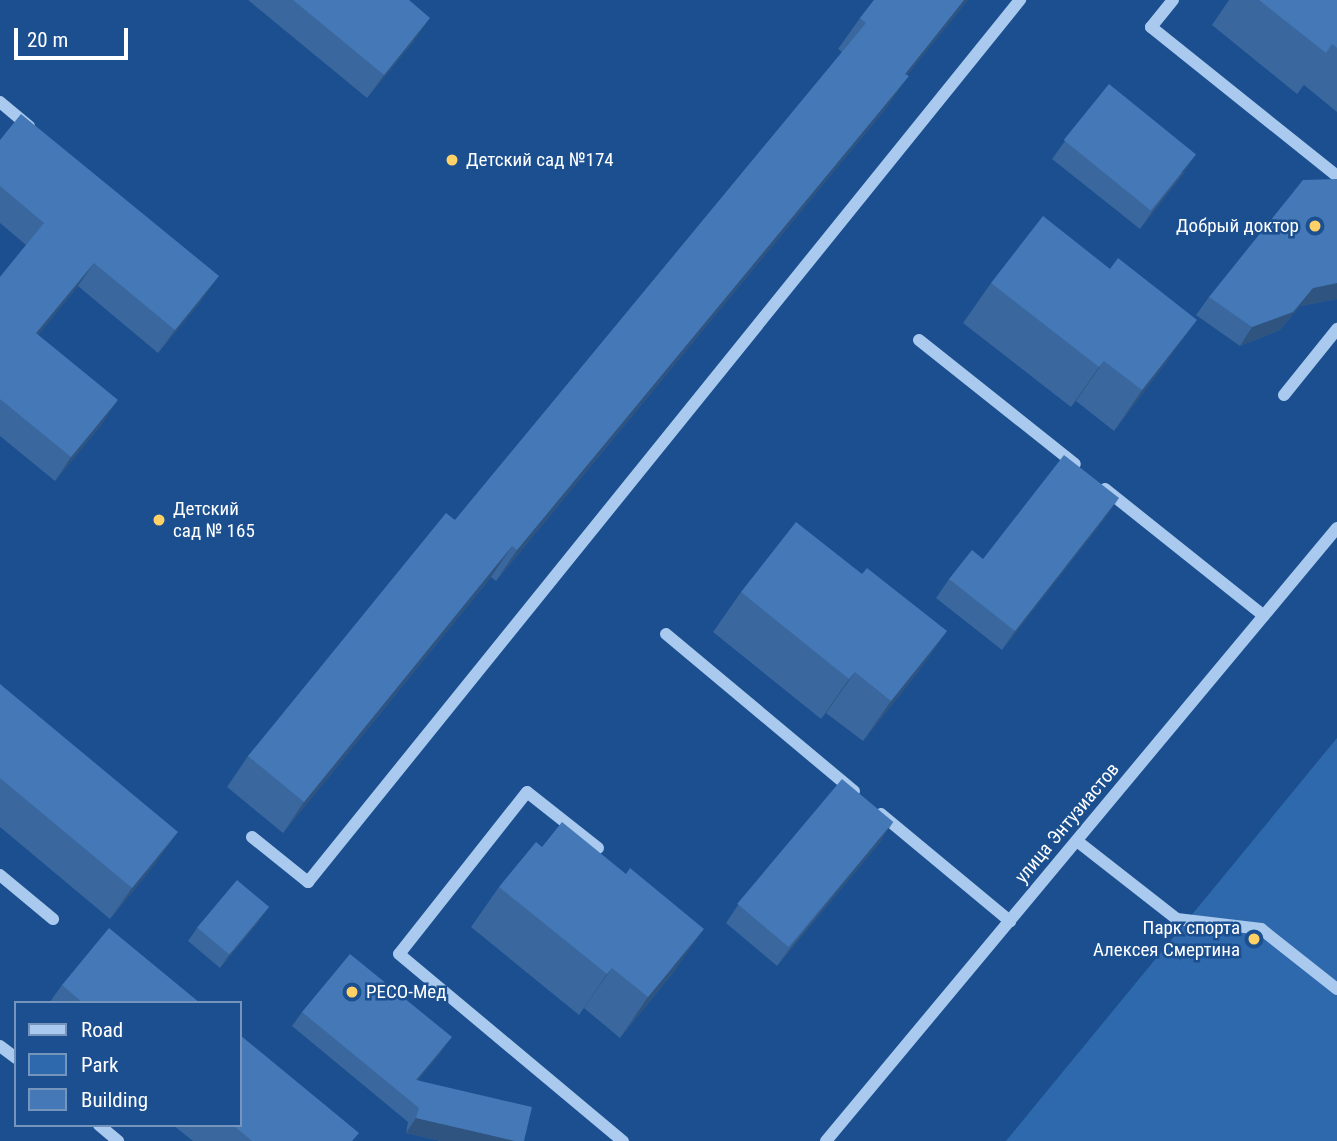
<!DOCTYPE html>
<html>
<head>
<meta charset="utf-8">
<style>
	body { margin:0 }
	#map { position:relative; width:1337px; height:1141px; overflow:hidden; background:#1b4f8f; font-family:"Roboto Condensed",sans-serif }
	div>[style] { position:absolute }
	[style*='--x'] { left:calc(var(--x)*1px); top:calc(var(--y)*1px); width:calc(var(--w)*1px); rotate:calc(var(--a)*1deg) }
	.green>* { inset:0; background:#2e69ad }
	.minor>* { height:12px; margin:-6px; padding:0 6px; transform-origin:6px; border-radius:6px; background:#a9c9ee }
	.wall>* { inset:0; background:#3a679d }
	.shaded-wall>* { inset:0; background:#305480 }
	.building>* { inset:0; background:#4478b7; transform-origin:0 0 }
	.dots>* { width:19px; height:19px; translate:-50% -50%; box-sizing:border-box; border:4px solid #1b4f8f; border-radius:50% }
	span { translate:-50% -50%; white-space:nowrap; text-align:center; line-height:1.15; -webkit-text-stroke:5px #1b4f8f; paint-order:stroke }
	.poi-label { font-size:19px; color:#fff }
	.left { translate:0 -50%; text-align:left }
	.right { translate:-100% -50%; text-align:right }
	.street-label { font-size:19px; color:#fff }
	.legend { position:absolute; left:14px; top:1001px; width:228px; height:126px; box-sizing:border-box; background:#1b4f8f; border:2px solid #7695bc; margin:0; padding:9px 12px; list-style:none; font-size:21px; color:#fff }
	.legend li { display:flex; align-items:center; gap:14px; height:35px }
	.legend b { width:35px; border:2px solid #7695bc }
	.scale { position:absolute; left:14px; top:28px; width:114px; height:32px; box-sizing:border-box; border:4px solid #fff; border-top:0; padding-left:9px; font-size:21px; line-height:24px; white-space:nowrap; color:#fff; -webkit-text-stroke:5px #1b4f8f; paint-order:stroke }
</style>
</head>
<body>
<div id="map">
	<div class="green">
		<div style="clip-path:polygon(1337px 738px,1337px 1141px,1006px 1141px)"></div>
	</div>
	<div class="minor">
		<div style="--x:1173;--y:0;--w:35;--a:129"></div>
		<div style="--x:1151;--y:27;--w:238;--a:38.7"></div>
		<div style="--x:0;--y:102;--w:38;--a:40"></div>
		<div style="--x:919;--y:340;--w:199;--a:38.5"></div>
		<div style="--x:1284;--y:395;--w:85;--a:-51.2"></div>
		<div style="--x:1105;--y:489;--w:203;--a:38.6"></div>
		<div style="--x:666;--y:634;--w:245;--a:39.9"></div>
		<div style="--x:881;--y:814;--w:168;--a:39.7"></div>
		<div style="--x:252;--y:837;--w:72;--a:38.8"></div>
		<div style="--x:308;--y:882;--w:1134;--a:-51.09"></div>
		<div style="--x:1077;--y:841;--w:127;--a:38"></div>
		<div style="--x:1177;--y:919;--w:85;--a:6.8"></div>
		<div style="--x:1261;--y:929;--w:97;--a:38.3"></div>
		<div style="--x:598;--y:848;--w:90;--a:-141.7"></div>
		<div style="--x:527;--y:792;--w:206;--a:128.3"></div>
		<div style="--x:399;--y:954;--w:292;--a:39.9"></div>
		<div style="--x:0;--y:875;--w:69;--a:39.7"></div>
		<div style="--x:0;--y:1046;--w:20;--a:37"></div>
		<div style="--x:99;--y:1125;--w:25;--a:40"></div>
		<div style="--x:826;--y:1141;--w:798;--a:-50.19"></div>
	</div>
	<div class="wall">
		<div style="clip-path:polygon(248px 0,409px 0,414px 41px,367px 98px)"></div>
		<div style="clip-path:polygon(874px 0,968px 0,907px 75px,887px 107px,496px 581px,491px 577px,283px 833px,227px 787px,248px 756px,455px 520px,842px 52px,838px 49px,860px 18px)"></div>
		<div style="clip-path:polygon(1229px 0,1337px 0,1337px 112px,1304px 85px,1297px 94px,1212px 25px)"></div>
		<div style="clip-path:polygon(0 140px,202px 300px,158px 353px,78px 286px,38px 335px,102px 424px,55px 481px,0 436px,0 277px,26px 245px,0 223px)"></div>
		<div style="clip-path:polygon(1065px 141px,1184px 173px,1140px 229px,1052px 159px)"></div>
		<div style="clip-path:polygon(1337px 179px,1337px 299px,1300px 306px,1280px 330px,1240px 346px,1196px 315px,1209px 297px)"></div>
		<div style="clip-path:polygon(991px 283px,1168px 360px,1114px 431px,1076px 401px,1071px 407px,963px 323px)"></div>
		<div style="clip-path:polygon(1106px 517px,1002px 650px,936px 598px,949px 579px,983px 559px)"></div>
		<div style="clip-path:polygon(862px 574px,947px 631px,918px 672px,863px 741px,826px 713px,821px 719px,713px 632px,741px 592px)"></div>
		<div style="clip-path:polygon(0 684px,156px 863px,110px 919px,0 827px)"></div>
		<div style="clip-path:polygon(881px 841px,777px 966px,726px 923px,738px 905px)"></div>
		<div style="clip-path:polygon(499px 887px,676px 969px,620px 1038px,584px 1008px,579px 1015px,471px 927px)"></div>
		<div style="clip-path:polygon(260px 920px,220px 968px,188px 941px,197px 928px)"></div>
		<div style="clip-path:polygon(62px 985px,200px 1003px,49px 1003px)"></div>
		<div style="clip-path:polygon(302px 1012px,441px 1052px,418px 1080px,524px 1141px,441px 1141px,406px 1133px,408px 1122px,292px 1026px)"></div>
		<div style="clip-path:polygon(173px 1125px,240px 1125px,354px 1141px,193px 1141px)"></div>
	</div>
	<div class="shaded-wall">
		<div style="clip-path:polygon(964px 0,968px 0,884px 104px,905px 74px)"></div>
		<div style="clip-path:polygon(430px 18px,414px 41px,367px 98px,384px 75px)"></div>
		<div style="clip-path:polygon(909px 76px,887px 107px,496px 581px,517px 550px)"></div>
		<div style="clip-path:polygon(1197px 154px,1184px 173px,1140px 229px,1153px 210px)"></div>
		<div style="clip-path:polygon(94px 263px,78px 286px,20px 357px,36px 333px)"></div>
		<div style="clip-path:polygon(219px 276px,202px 300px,158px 353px,175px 330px)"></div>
		<div style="clip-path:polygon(1337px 283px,1337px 299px,1300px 306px,1280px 330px,1240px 346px,1252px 327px,1313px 288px)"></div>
		<div style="clip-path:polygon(1197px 320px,1168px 360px,1114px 431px,1142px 390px)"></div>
		<div style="clip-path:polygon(1104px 361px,1076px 401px,1071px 407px,1099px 367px)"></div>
		<div style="clip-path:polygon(118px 400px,102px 424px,55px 481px,71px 457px)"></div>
		<div style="clip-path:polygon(1119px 498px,1106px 517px,1002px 650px,1015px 631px)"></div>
		<div style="clip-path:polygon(512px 546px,491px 577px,283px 833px,304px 802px)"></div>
		<div style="clip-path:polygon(947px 631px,918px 672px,863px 741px,891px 701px)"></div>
		<div style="clip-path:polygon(855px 672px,826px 713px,821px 719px,849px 679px)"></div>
		<div style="clip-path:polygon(893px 822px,881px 841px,777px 966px,790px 948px)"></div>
		<div style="clip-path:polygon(178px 832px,156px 863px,110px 919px,132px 888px)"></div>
		<div style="clip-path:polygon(269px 907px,260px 920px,220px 968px,229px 955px)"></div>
		<div style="clip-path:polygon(704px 929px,676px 969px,620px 1038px,648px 997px)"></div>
		<div style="clip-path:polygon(612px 968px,584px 1008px,579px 1015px,607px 974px)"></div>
		<div style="clip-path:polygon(452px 1037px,441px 1052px,406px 1095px,416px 1080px)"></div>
		<div style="clip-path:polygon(416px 1118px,515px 1141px,441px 1141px,406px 1133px)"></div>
	</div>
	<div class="building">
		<div style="clip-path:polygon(293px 0,409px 0,430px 18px,384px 75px)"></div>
		<div style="clip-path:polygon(874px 0,964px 0,905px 74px,909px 76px,517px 550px,512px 546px,304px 802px,248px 756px,446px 513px,455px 520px,866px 23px,860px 18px)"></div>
		<div style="clip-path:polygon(1259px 0,1337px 0,1337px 48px,1332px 44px,1326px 53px)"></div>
		<div style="left:1109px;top:84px;width:112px;height:72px;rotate:39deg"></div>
		<div style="clip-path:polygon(21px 114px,219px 276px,175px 330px,94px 263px,36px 333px,118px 400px,71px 457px,0 399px,0 277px,44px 223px,0 186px,0 140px)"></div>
		<div style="clip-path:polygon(1337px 179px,1337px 283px,1313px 288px,1293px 312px,1252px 327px,1209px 297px,1303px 180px)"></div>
		<div style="clip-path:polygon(1043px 216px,1110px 269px,1118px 258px,1197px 320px,1142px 390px,1104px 361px,1099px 367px,991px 283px)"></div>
		<div style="clip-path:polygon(1064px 455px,1119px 498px,1015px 631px,949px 579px,972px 550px,983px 559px)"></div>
		<div style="clip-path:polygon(796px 522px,862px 574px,867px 568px,947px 631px,891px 701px,855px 672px,849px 679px,741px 592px)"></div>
		<div style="clip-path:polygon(0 684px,178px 832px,132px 888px,0 778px)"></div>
		<div style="left:842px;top:779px;width:67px;height:163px;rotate:40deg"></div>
		<div style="clip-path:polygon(562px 822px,626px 874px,630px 868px,704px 929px,648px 997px,612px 968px,607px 974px,499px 887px,536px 842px,542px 847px)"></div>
		<div style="left:237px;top:880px;width:42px;height:62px;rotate:40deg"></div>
		<div style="clip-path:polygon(109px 928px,200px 1003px,83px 1003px,62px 985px)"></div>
		<div style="clip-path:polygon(350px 954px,452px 1037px,416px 1080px,532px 1107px,524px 1141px,515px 1141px,416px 1118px,419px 1108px,302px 1012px)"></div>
		<div style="clip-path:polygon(240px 1035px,359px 1133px,352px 1141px,252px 1141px,233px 1125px,240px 1125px)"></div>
	</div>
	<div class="dots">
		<div style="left:452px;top:160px;background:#ffd166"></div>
		<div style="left:1315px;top:226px;background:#ffd166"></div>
		<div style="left:159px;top:520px;background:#ffd166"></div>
		<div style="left:1254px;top:939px;background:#ffd166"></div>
		<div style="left:352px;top:992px;background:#ffd166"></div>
	</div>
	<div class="poi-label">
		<span class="left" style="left:466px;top:160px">Детский сад №174</span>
		<span class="right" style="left:1299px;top:226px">Добрый доктор</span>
		<span class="left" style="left:173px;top:520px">Детский<br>сад № 165</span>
		<span class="right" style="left:1240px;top:939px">Парк спорта<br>Алексея Смертина</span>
		<span class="left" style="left:366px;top:992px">РЕСО-Мед</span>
	</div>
	<div class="street-label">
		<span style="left:1067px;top:823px;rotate:-50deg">улица Энтузиастов</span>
	</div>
	<ul class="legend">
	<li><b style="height:9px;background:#a9c9ee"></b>Road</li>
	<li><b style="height:19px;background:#2e69ad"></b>Park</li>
	<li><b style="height:19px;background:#4478b7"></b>Building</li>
	</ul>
	<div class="scale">20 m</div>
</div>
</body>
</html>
